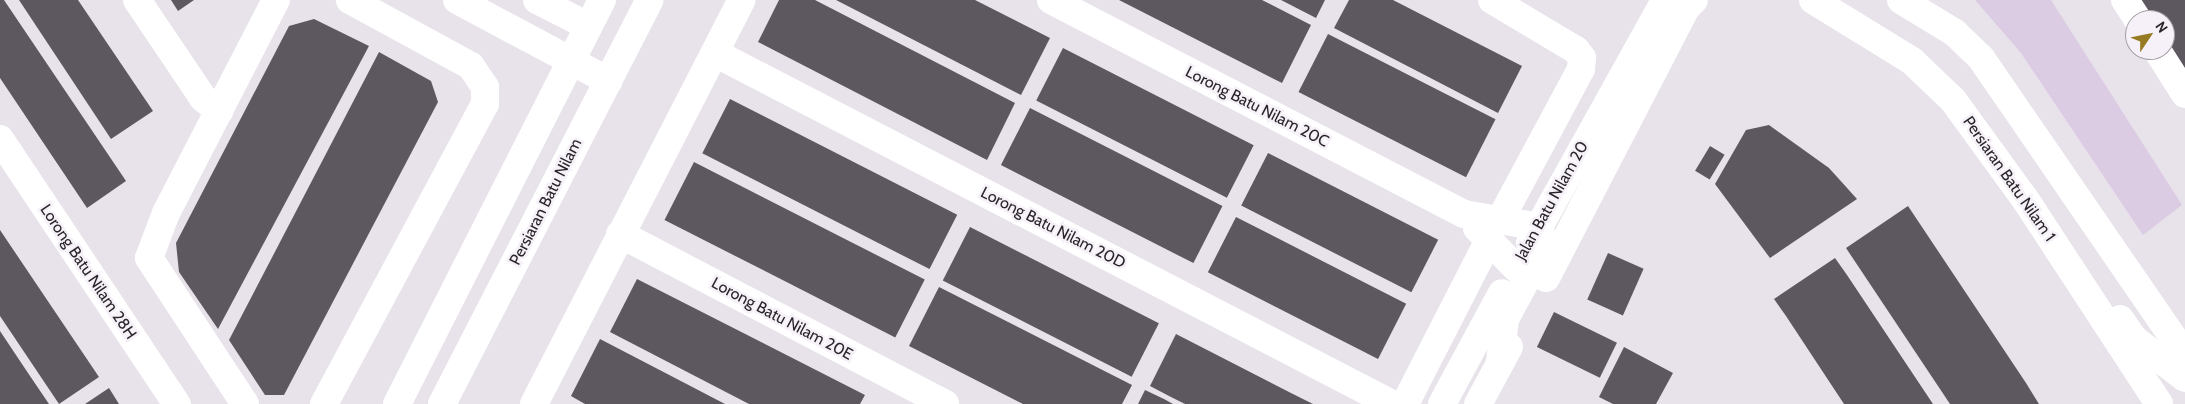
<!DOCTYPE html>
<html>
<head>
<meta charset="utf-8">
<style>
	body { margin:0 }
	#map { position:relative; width:2185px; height:404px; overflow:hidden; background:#e8e3eb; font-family:Cabin,sans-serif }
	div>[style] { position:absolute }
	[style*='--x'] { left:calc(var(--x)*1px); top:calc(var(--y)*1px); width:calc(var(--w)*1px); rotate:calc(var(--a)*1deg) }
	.green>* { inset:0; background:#dbcbe3 }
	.building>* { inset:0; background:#5d585f; transform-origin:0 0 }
	.minor>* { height:28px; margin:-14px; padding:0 14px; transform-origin:14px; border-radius:14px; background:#fff }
	.major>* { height:28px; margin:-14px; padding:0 14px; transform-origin:14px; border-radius:14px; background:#fff }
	span { translate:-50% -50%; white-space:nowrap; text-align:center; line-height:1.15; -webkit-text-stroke:5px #f6f0f8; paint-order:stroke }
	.street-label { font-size:16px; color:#282629 }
	.north { position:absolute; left:2125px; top:10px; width:50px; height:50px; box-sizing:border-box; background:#f6f0f8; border:1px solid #a49fa5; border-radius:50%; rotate:56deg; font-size:14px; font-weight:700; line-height:20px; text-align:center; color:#282629 }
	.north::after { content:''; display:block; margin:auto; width:18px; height:22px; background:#977b23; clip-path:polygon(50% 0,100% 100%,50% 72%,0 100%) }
</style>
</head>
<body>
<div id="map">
	<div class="green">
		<div style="clip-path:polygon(1975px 0,2051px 0,2182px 205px,2143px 235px,2021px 53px)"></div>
	</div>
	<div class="building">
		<div style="clip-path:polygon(0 0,4px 0,126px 181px,87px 208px,0 78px)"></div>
		<div style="clip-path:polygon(19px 0,78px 0,153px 111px,111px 139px)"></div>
		<div style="clip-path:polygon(171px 0,194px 0,178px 11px)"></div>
		<div style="clip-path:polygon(779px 0,815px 0,1015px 103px,987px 160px,758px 42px)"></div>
		<div style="clip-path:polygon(836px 0,975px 0,1050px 38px,1021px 95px)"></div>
		<div style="clip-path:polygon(1119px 0,1262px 0,1311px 25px,1282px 83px)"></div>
		<div style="clip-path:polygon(1281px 0,1325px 0,1316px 18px)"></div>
		<div style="clip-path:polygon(1349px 0,1393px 0,1522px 66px,1498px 113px,1334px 28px)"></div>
		<div style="clip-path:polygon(2141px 0,2185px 0,2185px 70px,2165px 39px,2165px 20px,2153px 20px)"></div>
		<div style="clip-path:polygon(314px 19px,369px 46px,218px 329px,179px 272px,176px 243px,289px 26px)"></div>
		<div style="left:1328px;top:34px;width:188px;height:65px;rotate:27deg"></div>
		<div style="left:1063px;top:48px;width:214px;height:59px;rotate:27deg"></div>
		<div style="clip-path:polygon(379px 52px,431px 81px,438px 102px,284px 395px,265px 395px,229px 340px)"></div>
		<div style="left:730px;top:99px;width:255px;height:61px;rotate:27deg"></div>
		<div style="left:1030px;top:108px;width:216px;height:64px;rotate:27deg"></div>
		<div style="clip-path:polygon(1769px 125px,1829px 168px,1857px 199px,1770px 258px,1715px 184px,1746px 130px)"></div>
		<div style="left:1710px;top:146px;width:17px;height:29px;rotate:31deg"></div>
		<div style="left:1268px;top:153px;width:191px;height:59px;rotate:27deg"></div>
		<div style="left:694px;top:162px;width:259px;height:65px;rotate:27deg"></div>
		<div style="clip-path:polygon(1908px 206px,2026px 383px,2039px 404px,1950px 404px,1846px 248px)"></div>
		<div style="left:1236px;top:217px;width:191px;height:62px;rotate:27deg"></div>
		<div style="left:970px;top:227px;width:212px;height:60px;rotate:27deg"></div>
		<div style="clip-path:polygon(0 230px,99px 377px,59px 404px,0 316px)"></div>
		<div style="left:1608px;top:253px;width:39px;height:51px;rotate:24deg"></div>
		<div style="clip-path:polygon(1835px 258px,1847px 275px,1933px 404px,1844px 404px,1786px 316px,1774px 299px)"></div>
		<div style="clip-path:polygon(637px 279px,865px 395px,860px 404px,749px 404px,610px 332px)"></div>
		<div style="clip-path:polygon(939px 287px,1132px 385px,1122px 404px,1023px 404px,909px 346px)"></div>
		<div style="left:1554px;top:312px;width:70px;height:39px;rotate:26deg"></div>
		<div style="clip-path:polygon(0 331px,28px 373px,49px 404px,0 404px)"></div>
		<div style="clip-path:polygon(1176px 334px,1289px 392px,1313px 404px,1185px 404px,1169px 396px,1150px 386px)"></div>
		<div style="clip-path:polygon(600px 339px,677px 379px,725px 404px,585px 404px,571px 396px)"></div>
		<div style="clip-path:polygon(1624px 347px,1673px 373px,1656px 404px,1613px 404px,1599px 397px)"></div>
		<div style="clip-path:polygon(109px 388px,119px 404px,85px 404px)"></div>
		<div style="clip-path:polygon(1145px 390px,1164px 399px,1173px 404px,1138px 404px)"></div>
	</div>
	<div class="minor">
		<div style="--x:137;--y:0;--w:118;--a:56"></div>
		<div style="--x:203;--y:98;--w:21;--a:39"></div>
		<div style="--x:457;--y:0;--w:172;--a:28.1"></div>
		<div style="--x:537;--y:0;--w:57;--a:27"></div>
		<div style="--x:1051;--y:0;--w:465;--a:27.4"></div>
		<div style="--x:1464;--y:214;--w:77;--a:9.7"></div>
		<div style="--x:1540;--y:227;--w:22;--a:82"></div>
		<div style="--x:1543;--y:249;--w:80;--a:118.5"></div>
		<div style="--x:1505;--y:319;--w:43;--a:96.6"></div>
		<div style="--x:1492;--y:0;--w:98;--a:30.8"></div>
		<div style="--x:1576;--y:50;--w:10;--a:53"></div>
		<div style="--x:1582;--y:58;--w:11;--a:95"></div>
		<div style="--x:1581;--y:69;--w:171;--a:118.2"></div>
		<div style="--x:2125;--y:0;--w:24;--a:57"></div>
		<div style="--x:2157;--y:50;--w:52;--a:57.5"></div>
		<div style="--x:715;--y:53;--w:763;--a:27.41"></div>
		<div style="--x:0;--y:139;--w:319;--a:56.3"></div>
		<div style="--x:1477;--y:228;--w:56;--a:45.7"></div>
		<div style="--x:620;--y:234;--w:367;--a:27.6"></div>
		<div style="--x:1530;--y:243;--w:278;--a:-60.9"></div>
		<div style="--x:1546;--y:278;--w:313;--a:-62.6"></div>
		<div style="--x:245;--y:404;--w:175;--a:-123.3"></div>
		<div style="--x:149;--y:258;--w:48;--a:-69.3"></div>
		<div style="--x:166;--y:213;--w:240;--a:-62.7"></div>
		<div style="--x:324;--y:404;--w:340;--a:-61.8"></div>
		<div style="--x:485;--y:104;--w:17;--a:-90"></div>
		<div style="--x:485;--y:87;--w:25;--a:-124"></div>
		<div style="--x:471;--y:66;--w:138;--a:-151.4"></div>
		<div style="--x:534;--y:404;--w:454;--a:-62.8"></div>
		<div style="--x:1405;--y:404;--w:184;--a:-62.9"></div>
		<div style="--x:1442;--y:404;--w:126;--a:-61.6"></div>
		<div style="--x:1478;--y:404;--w:65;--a:-61.5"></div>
	</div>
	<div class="major">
		<div style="--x:1813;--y:0;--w:116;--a:31.6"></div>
		<div style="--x:1912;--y:61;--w:57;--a:43.6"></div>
		<div style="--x:1953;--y:100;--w:122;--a:54"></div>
		<div style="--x:2025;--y:199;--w:245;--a:56.8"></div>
		<div style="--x:1901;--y:0;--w:63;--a:31.4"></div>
		<div style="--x:1955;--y:33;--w:36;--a:44"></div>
		<div style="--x:1981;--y:58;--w:360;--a:55.5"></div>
		<div style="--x:1686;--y:8;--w:11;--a:-45"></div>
		<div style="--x:2120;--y:319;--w:24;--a:55"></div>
		<div style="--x:2134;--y:339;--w:64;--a:37.4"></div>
		<div style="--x:397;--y:404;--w:453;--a:-63.1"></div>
		<div style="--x:442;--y:404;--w:454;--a:-62.8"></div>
	</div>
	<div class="street-label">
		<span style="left:1257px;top:107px;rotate:27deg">Lorong Batu Nilam 20C</span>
		<span style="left:2009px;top:179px;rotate:55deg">Persiaran Batu Nilam 1</span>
		<span style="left:1552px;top:201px;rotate:-61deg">Jalan Batu Nilam 20</span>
		<span style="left:546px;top:202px;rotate:-63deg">Persiaran Batu Nilam</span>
		<span style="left:1053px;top:228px;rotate:27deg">Lorong Batu Nilam 20D</span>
		<span style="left:88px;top:272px;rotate:56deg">Lorong Batu Nilam 28H</span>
		<span style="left:782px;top:319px;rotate:28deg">Lorong Batu Nilam 20E</span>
	</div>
	<div class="north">N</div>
</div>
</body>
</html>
